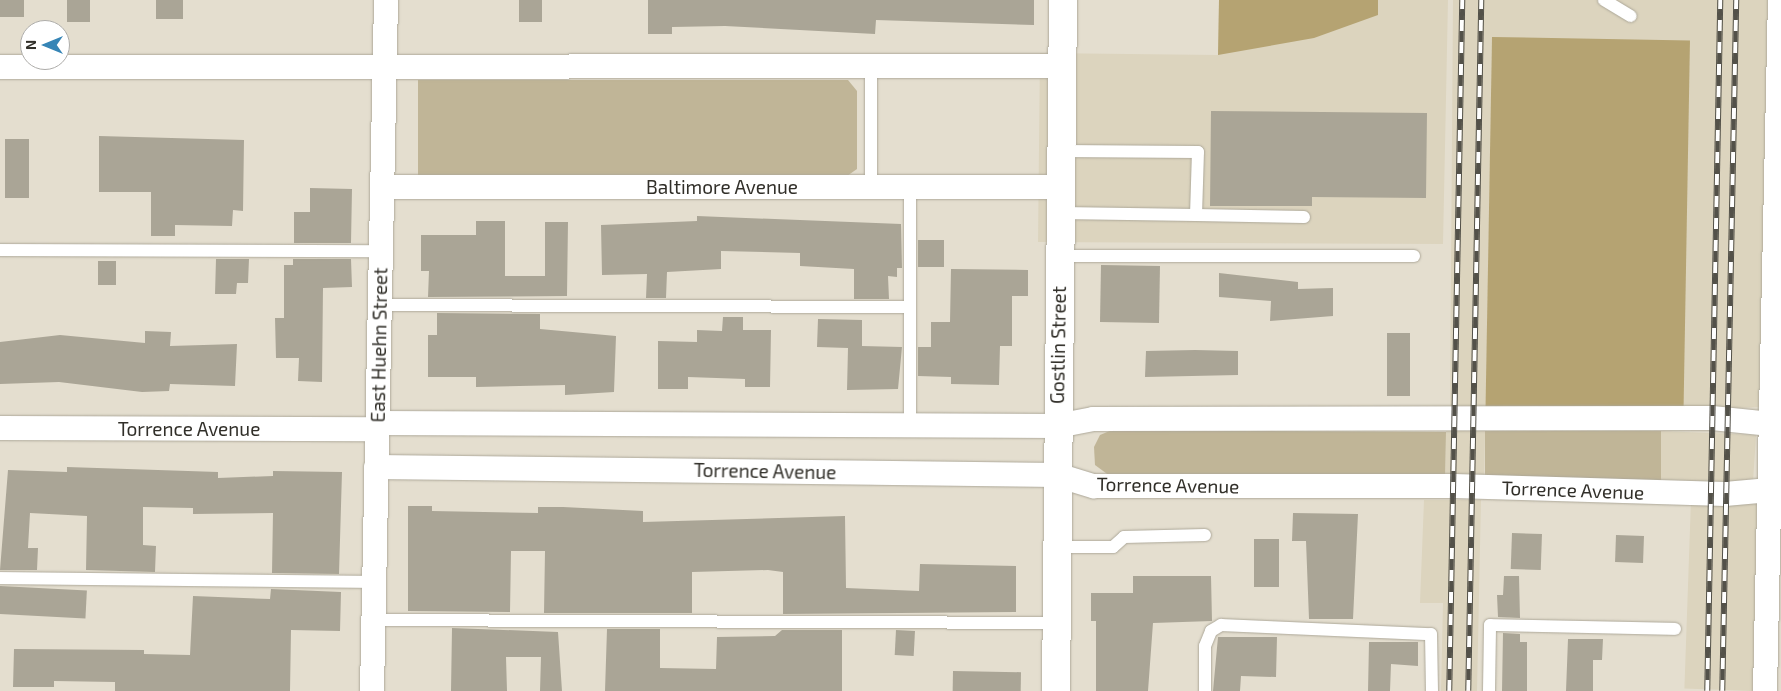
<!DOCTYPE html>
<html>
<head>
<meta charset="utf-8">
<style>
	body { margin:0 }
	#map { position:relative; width:1781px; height:691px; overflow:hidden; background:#e4decf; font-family:"Exo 2",sans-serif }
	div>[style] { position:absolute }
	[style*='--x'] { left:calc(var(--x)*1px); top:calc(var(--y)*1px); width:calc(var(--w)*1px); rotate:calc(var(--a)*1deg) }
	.built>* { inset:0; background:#dcd4be; transform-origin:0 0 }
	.green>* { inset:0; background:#c0b597; transform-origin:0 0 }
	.forest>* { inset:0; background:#b5a372; transform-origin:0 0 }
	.building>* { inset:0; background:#aaa596; transform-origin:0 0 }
	.roads { filter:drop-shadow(0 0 1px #ada899) drop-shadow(0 0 1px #ada899) }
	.service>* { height:12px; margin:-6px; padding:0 6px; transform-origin:6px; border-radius:6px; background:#fff }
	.minor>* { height:24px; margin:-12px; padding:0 12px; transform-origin:12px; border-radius:12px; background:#fff }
	.secondary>* { height:28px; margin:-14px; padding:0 14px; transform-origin:14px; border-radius:14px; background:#fff }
	.rail>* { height:5.5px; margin-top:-2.75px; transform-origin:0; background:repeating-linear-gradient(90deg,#fff 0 11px,#535149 0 22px); box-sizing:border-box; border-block:1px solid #535149 }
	span { translate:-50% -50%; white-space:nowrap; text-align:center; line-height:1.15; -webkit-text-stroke:4.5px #fff; paint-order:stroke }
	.street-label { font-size:19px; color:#312f29 }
	.north { position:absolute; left:20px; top:20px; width:50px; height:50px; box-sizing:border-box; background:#fff; border:1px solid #adaca9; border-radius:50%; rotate:270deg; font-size:14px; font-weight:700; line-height:20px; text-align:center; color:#312f29 }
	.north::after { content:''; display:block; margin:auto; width:18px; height:22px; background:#3685b6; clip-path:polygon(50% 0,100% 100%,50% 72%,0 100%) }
</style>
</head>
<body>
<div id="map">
	<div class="built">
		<div style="clip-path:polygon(1219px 0,1448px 0,1443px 244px,1038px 242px,1040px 53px,1218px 55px)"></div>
		<div style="clip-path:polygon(1453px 0,1771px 0,1759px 407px,1680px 411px,1492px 37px,1486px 408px,1450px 410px)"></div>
		<div style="left:1485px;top:431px;width:51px;height:39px;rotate:91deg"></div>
		<div style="clip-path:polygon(1661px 431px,1756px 435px,1753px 482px,1734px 486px,1659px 482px)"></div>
		<div style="clip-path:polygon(1424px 500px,1481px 500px,1477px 691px,1441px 691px,1443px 603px,1420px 603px)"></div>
		<div style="left:1759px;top:501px;width:190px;height:68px;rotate:92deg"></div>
	</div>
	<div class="green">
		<div style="clip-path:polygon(418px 80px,848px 80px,857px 91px,857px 169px,847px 176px,418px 175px)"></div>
		<div style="clip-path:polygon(1112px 430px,1446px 432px,1445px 480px,1114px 479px,1095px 465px,1094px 447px,1100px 435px)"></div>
		<div style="left:1485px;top:431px;width:176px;height:51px"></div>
	</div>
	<div class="forest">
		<div style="clip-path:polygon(1219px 0,1378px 0,1378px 15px,1314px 38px,1218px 55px)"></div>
		<div style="left:1492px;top:37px;width:198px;height:371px;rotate:1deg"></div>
	</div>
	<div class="building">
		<div style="left:0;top:0;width:24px;height:17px"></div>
		<div style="left:67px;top:0;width:23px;height:22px"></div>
		<div style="left:156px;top:0;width:27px;height:19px"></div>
		<div style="left:519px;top:0;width:23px;height:22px"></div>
		<div style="clip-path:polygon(648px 0,1034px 0,1034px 25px,876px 20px,875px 34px,725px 26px,672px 27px,672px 34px,648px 34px)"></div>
		<div style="clip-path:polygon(1211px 111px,1427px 113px,1426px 198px,1312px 197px,1312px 206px,1210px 206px)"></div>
		<div style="clip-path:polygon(99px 136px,244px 140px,243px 211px,233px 210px,232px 226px,175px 225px,175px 236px,151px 236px,151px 192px,99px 192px)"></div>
		<div style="left:5px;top:139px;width:24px;height:59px"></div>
		<div style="clip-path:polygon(310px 188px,352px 189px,351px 243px,294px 243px,294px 212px,310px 212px)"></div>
		<div style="clip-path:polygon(697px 216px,901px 224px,902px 268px,897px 268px,897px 277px,888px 276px,889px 299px,854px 299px,854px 269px,800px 266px,800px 253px,721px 251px,721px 269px,667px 272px,666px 298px,646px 298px,647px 274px,602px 275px,601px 225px,697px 221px)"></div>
		<div style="clip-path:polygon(476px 221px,505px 221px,505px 276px,545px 276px,545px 222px,568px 222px,567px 296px,428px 297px,429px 271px,421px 271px,421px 235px,476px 235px)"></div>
		<div style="left:944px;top:240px;width:27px;height:26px;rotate:90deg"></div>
		<div style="clip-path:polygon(216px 259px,249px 259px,248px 283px,237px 283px,236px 294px,215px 294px)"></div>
		<div style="clip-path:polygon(293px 259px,351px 259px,352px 287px,323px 288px,322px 382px,298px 381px,299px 358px,276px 358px,275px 318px,284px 318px,284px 265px,293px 265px)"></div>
		<div style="left:98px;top:261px;width:18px;height:24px"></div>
		<div style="left:1101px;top:265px;width:59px;height:57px;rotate:1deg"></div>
		<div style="clip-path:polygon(951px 269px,1028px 270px,1028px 296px,1012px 296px,1012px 346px,1000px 346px,999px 385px,951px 384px,951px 377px,918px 376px,918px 347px,931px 347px,931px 322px,950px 322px)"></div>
		<div style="clip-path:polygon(1219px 273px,1298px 282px,1298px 289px,1333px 288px,1333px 316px,1270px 321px,1271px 301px,1219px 297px)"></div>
		<div style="clip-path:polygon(437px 313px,540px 314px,540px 329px,616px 336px,614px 392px,565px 395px,565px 385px,476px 387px,476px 377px,428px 377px,428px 335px,437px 335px)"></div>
		<div style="clip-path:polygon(723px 317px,743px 317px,743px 330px,771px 330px,770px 387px,745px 387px,745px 379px,688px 377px,688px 389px,658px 389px,658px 341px,697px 342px,697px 330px,722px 331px)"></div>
		<div style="clip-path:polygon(818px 319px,862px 320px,862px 346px,902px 347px,898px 389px,847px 390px,848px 348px,817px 347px)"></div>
		<div style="clip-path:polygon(145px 331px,171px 332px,170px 346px,237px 344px,235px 386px,170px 384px,169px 391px,142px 392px,59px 382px,0 384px,0 342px,60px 335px,145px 343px)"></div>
		<div style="left:1387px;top:333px;width:23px;height:63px"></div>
		<div style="clip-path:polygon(1195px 350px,1238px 351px,1238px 375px,1145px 377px,1146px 351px)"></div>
		<div style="clip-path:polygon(67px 467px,218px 472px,218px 478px,273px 476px,273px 471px,342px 472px,339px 574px,272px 573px,273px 513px,193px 514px,193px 508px,143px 507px,143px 545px,156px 546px,155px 572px,86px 570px,87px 516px,30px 513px,28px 548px,38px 548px,37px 570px,0 570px,8px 470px,67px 472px)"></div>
		<div style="clip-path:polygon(408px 506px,432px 506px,432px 511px,538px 513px,538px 507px,563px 507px,643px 511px,643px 522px,845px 516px,846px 588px,919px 591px,920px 564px,1016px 566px,1016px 612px,783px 614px,783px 572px,768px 570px,692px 572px,692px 613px,544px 613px,545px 551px,511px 551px,510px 612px,408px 611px)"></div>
		<div style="clip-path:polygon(1293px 513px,1358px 514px,1353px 619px,1309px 619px,1306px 541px,1292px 541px)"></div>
		<div style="left:1512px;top:533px;width:30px;height:36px;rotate:2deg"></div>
		<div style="left:1616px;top:535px;width:28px;height:27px;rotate:2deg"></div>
		<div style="left:1254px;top:539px;width:25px;height:48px"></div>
		<div style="clip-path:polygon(1133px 576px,1211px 576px,1212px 621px,1153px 623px,1148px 691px,1096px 691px,1096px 621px,1091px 621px,1091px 593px,1133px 593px)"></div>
		<div style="clip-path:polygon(1504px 576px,1519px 576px,1520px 618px,1498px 617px,1497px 595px,1503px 595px)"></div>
		<div style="left:0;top:586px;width:87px;height:28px;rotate:3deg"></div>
		<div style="clip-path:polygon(271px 589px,341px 592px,340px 631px,291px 630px,290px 691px,115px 691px,115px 682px,54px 681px,54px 687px,13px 687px,14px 649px,144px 650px,144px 654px,190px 655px,193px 596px,270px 599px)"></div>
		<div style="clip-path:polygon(452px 628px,558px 632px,562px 691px,540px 691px,541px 657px,506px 657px,507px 691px,451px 691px)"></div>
		<div style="clip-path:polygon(607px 629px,660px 629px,660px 668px,716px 669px,717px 637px,775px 636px,782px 630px,842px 630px,842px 691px,605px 691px)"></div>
		<div style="left:896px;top:630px;width:19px;height:25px;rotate:3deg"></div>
		<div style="clip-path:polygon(1503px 633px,1520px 634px,1520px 642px,1527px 642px,1527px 691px,1502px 691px)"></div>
		<div style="clip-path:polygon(1218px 637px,1277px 637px,1276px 677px,1241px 676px,1240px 691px,1213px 691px)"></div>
		<div style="clip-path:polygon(1568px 639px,1603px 639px,1602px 660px,1593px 660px,1593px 691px,1566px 691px)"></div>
		<div style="clip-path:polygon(1369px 642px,1418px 642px,1418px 666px,1391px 664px,1390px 691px,1368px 691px)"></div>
		<div style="left:953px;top:671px;width:68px;height:20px;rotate:1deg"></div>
	</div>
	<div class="roads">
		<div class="service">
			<div style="--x:1604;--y:0;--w:31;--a:31"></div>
			<div style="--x:871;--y:66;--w:121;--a:90"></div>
			<div style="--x:910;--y:187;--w:239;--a:90"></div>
			<div style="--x:1061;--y:213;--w:135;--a:0.8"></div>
			<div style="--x:1196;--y:215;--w:63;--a:-88.2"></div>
			<div style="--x:1198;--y:152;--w:137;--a:-179.6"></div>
			<div style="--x:1196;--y:215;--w:108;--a:1.1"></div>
			<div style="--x:0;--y:250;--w:380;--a:0.2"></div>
			<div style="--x:1060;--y:256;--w:354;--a:0"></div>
			<div style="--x:380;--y:305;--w:530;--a:0.22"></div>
			<div style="--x:1057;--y:547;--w:56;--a:0"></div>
			<div style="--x:1113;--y:547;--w:15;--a:-42"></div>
			<div style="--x:1124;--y:537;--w:81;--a:-1.4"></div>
			<div style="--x:0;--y:578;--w:374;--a:0.6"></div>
			<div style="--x:373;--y:620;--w:683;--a:0.25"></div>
			<div style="--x:1205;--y:691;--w:45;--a:-90"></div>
			<div style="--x:1205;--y:646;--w:16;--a:-68"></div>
			<div style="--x:1211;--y:631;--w:12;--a:-31"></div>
			<div style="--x:1221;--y:625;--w:210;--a:2.5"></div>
			<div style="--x:1431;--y:634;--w:57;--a:89"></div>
			<div style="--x:1489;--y:691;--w:66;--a:-89.1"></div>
			<div style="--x:1490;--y:625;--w:185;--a:1.2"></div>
		</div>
		<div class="minor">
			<div style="--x:0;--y:67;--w:1062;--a:-0.05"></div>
			<div style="--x:382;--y:187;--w:679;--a:0"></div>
			<div style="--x:377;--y:423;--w:680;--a:0.25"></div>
			<div style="--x:1057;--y:426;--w:37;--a:-11"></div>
			<div style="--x:1093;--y:419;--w:619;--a:-0.09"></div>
			<div style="--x:1712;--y:418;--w:69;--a:5.8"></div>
			<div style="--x:0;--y:428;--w:377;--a:0.2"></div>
			<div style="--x:376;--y:467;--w:681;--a:0.67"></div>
			<div style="--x:1057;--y:475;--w:39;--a:17"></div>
			<div style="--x:1094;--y:486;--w:360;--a:0"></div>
			<div style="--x:1454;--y:486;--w:271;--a:1.7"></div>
			<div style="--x:1725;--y:494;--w:56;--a:-5.1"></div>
			<div style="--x:372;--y:691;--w:691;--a:-88.84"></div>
			<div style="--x:1765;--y:691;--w:691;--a:-88.76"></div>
		</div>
		<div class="secondary">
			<div style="--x:1056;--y:691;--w:691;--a:-89.42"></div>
		</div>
	</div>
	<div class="rail">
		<div style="--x:1449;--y:691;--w:691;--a:-88.92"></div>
		<div style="--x:1468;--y:691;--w:691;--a:-88.92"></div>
		<div style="--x:1707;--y:691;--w:691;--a:-88.92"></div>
		<div style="--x:1722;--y:691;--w:691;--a:-88.84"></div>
	</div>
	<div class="street-label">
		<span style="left:722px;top:187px">Baltimore Avenue</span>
		<span style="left:379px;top:345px;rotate:-89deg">East Huehn Street</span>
		<span style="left:1058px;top:345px;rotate:-89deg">Gostlin Street</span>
		<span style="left:189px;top:429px">Torrence Avenue</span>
		<span style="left:765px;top:471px;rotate:1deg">Torrence Avenue</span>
		<span style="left:1168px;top:485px;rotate:1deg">Torrence Avenue</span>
		<span style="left:1573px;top:490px;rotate:2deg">Torrence Avenue</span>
	</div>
	<div class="north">N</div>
</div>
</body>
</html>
